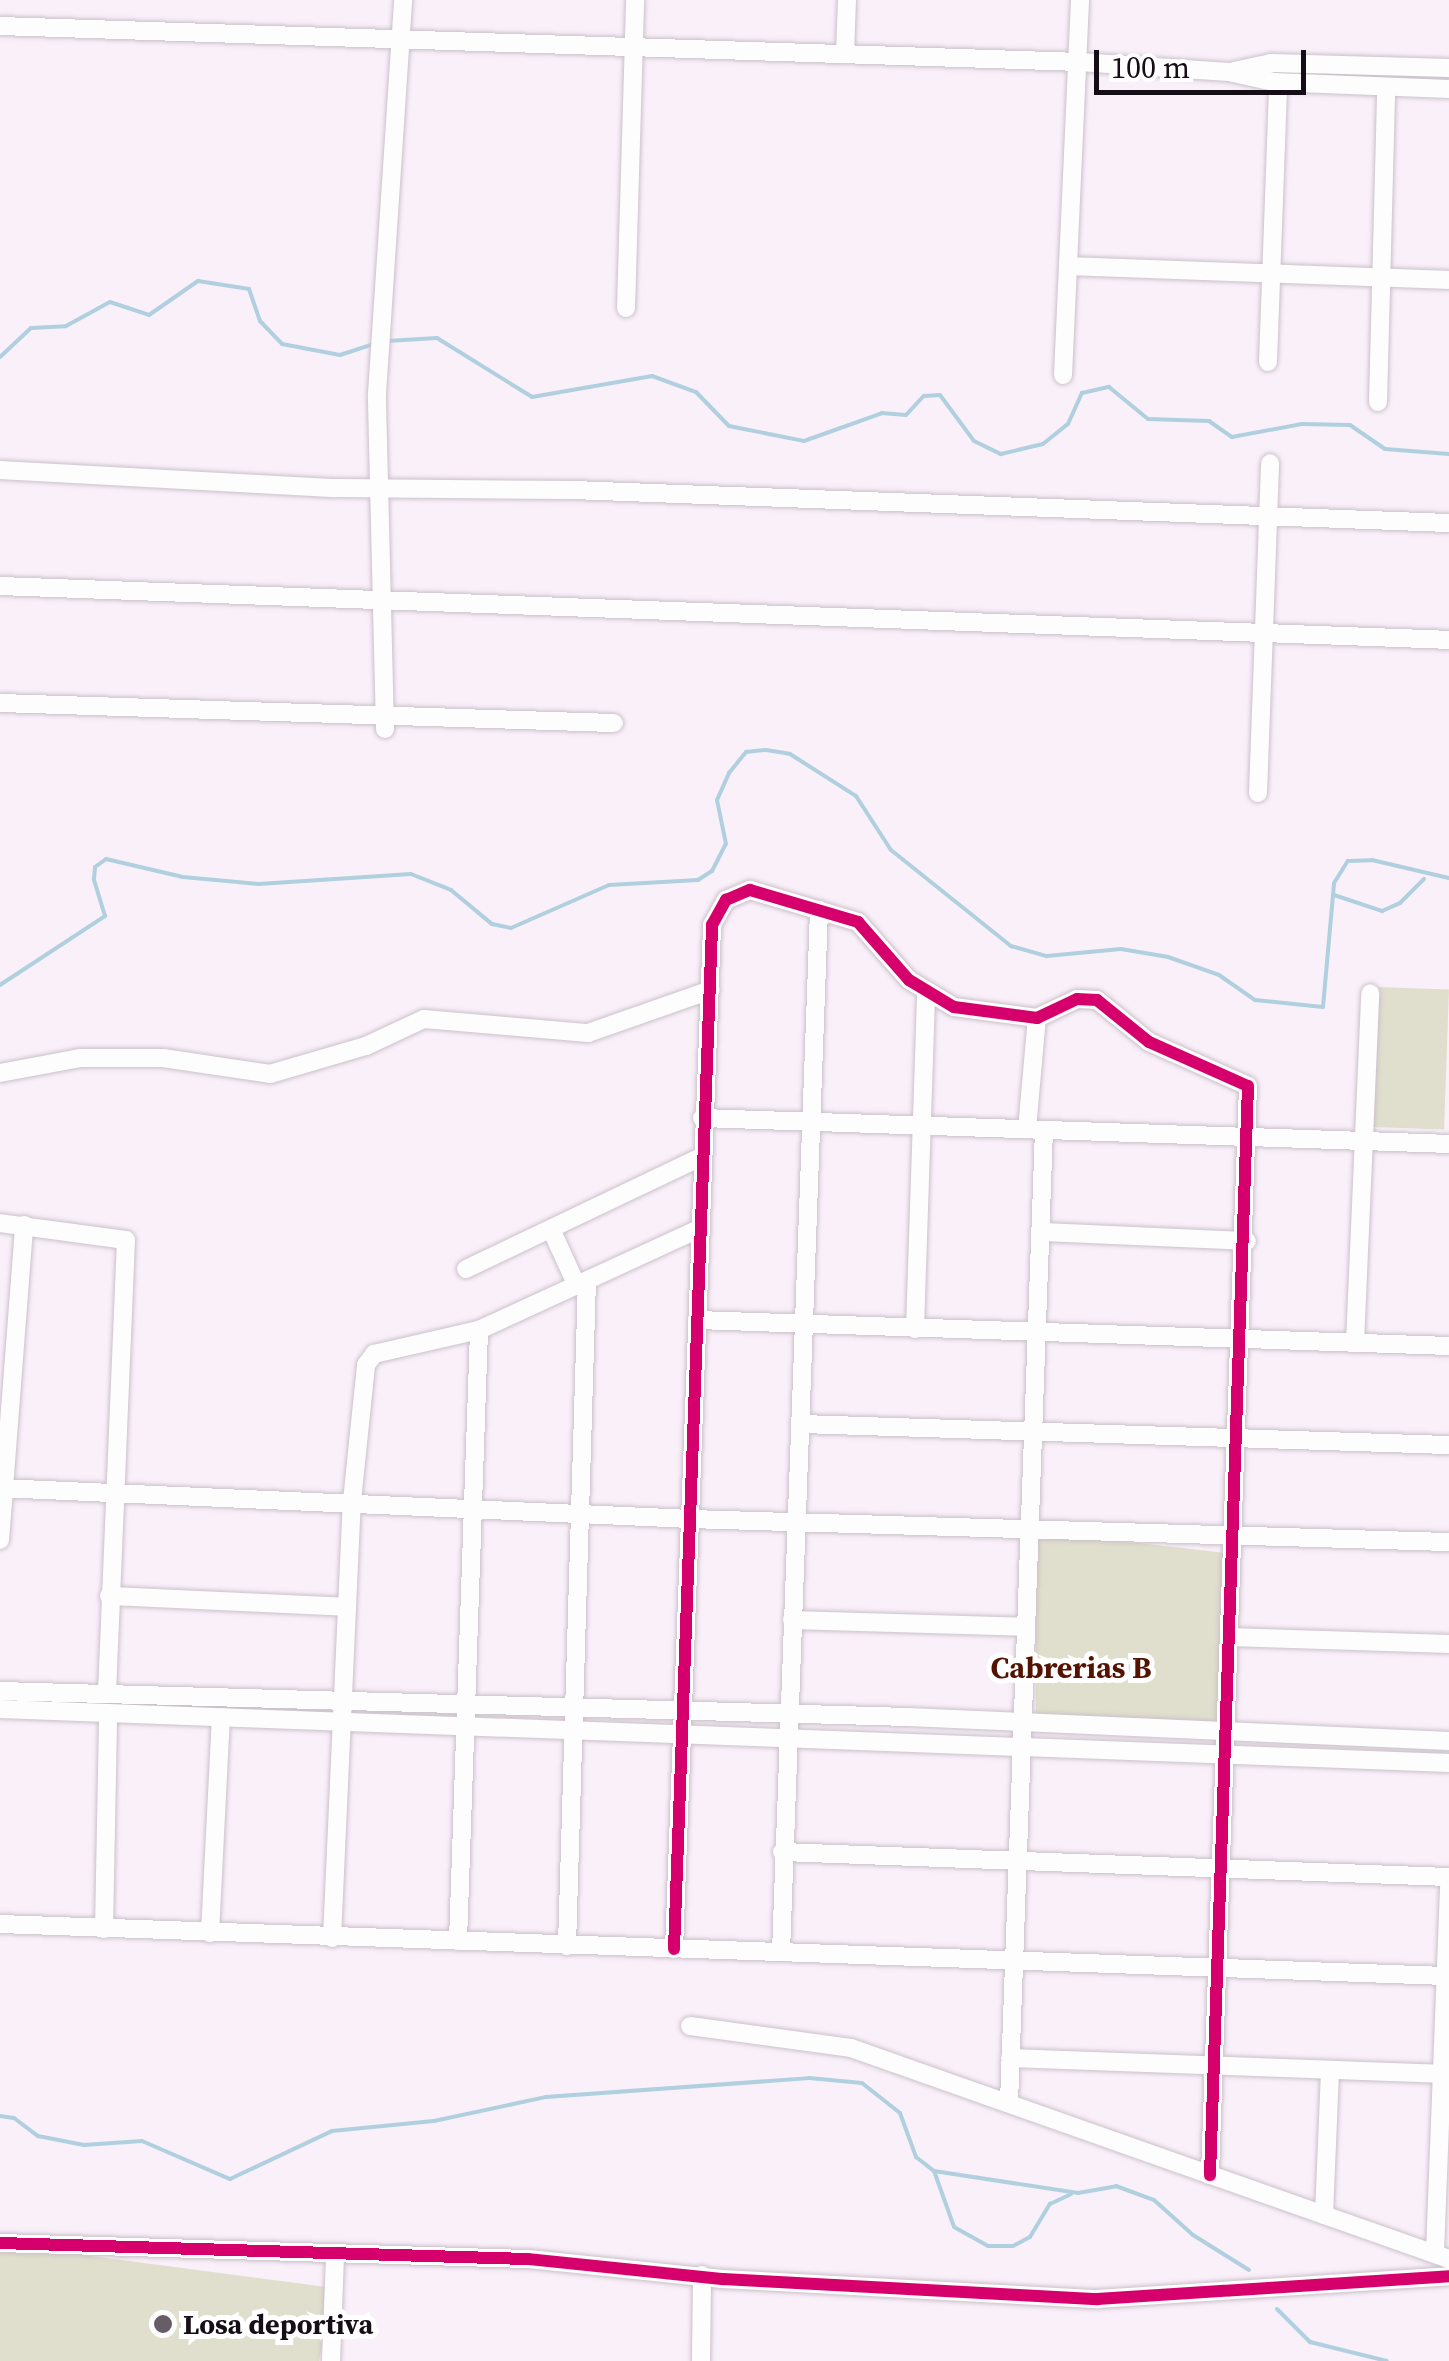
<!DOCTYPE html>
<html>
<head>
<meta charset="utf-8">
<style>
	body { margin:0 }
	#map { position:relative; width:1449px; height:2361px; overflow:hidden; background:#faf0fa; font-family:"Source Serif 4",serif }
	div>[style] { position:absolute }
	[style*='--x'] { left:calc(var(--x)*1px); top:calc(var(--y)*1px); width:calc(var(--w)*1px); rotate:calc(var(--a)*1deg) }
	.green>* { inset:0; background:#e0decc; transform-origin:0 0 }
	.stream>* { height:4px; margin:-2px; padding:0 2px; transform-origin:2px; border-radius:2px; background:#b0d0df }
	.roads { filter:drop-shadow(0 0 2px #cac1ca) drop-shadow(0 0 2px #cac1ca) }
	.minor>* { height:18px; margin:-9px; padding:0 9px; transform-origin:9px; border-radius:9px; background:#fefdfe }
	.cycleway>* { height:12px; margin:-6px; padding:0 6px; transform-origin:6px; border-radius:6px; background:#d6006c }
	.dots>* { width:28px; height:28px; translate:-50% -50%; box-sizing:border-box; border:5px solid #fff; border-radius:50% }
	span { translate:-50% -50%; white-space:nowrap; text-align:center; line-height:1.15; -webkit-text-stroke:10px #fff; paint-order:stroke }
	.poi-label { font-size:28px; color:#160e16; font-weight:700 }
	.left { translate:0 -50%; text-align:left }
	.neighbourhood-label { font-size:30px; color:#541301; font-weight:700 }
	.scale { position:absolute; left:1094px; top:50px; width:212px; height:45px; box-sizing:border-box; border:5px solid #160e16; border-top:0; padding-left:12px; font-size:30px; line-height:35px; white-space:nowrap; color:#160e16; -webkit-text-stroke:8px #fff; paint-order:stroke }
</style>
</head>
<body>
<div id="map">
	<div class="green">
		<div style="left:1378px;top:987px;width:71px;height:140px;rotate:2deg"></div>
		<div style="clip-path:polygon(1035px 1531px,1234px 1554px,1227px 1723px,1036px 1726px)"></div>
		<div style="clip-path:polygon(0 2244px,334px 2288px,319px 2361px,0 2361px)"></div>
	</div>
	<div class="stream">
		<div style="--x:387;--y:341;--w:50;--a:-3.4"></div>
		<div style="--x:437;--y:338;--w:112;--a:31.8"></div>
		<div style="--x:532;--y:397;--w:122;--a:-9.9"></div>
		<div style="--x:652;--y:376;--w:47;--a:20"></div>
		<div style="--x:696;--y:392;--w:47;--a:45.9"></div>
		<div style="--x:729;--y:426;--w:76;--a:11.3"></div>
		<div style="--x:804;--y:441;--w:83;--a:-19.7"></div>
		<div style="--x:882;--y:413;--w:24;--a:5"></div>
		<div style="--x:906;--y:415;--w:26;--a:-47"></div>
		<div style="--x:924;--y:396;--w:16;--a:-4"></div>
		<div style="--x:940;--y:395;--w:57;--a:53.5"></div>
		<div style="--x:974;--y:441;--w:30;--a:26"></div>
		<div style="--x:1001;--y:454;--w:43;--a:-13.4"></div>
		<div style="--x:1043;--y:444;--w:32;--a:-39"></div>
		<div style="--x:1068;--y:424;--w:34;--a:-66"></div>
		<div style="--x:1082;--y:393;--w:28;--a:-13"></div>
		<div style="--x:1109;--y:387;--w:50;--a:39.4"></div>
		<div style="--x:1148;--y:419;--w:61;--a:1.9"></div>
		<div style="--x:1209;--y:421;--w:28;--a:35"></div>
		<div style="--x:1232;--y:437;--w:71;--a:-10.5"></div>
		<div style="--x:1302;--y:424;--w:48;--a:1.2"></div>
		<div style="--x:1350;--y:425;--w:42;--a:34.4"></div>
		<div style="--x:1385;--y:449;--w:64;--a:4.5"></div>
		<div style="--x:0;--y:357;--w:42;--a:-43.1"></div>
		<div style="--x:31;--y:328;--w:35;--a:-3"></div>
		<div style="--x:66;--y:326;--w:50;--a:-28.6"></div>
		<div style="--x:110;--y:302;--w:41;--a:18.4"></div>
		<div style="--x:149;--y:315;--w:60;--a:-34.8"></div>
		<div style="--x:198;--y:281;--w:52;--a:8.9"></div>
		<div style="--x:249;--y:289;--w:34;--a:71"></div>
		<div style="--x:260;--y:321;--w:32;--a:46"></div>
		<div style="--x:282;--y:344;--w:59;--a:10.7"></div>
		<div style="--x:340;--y:355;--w:35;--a:-18"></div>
		<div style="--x:1334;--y:895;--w:51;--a:18.4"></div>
		<div style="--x:1382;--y:911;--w:20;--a:-24"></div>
		<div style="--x:1400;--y:903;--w:34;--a:-45"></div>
		<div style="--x:0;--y:985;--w:126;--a:-33.3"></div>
		<div style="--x:105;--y:916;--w:39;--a:-107"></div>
		<div style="--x:94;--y:879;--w:12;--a:-85"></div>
		<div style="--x:95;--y:867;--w:14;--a:-36"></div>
		<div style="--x:106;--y:859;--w:79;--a:13.2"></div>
		<div style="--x:183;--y:877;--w:76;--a:5.3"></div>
		<div style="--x:259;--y:884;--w:152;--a:-3.8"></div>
		<div style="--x:411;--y:874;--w:43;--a:21.8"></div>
		<div style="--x:451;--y:890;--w:53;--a:39.7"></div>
		<div style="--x:492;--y:924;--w:19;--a:12"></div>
		<div style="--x:511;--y:928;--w:107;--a:-23.7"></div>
		<div style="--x:609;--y:885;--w:89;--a:-3.2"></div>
		<div style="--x:698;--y:880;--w:17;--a:-33"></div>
		<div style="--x:712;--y:871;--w:30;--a:-63"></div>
		<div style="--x:726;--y:844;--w:45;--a:-101.6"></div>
		<div style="--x:717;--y:800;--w:30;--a:-66"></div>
		<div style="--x:729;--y:773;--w:27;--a:-51"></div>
		<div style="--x:746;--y:752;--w:20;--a:-6"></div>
		<div style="--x:766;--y:750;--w:24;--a:9"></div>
		<div style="--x:790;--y:754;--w:78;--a:32.5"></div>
		<div style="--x:856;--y:796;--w:64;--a:57.1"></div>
		<div style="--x:891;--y:850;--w:154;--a:38.7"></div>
		<div style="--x:1011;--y:946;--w:37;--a:16"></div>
		<div style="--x:1047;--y:956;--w:74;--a:-5.4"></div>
		<div style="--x:1121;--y:949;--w:48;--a:9.7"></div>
		<div style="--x:1168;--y:957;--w:54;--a:19.4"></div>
		<div style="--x:1219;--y:975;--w:44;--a:34.8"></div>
		<div style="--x:1255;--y:1000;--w:68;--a:5.9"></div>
		<div style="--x:1323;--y:1007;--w:124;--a:-84.9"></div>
		<div style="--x:1334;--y:883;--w:26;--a:-58"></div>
		<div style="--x:1348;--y:861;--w:24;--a:-2"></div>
		<div style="--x:1372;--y:860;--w:79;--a:13.2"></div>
		<div style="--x:0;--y:2116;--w:14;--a:8"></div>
		<div style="--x:14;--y:2118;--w:30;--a:37"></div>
		<div style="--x:38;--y:2136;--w:47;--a:11.1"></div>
		<div style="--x:84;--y:2145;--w:58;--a:-3.9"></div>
		<div style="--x:142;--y:2141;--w:96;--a:23.4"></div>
		<div style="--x:230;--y:2179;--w:113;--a:-25.2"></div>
		<div style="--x:332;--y:2131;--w:102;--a:-5.6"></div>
		<div style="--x:434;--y:2121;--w:115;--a:-12.1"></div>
		<div style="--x:546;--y:2097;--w:264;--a:-4.1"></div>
		<div style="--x:809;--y:2078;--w:53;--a:5.4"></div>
		<div style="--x:862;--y:2083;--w:48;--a:38.3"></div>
		<div style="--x:900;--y:2113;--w:47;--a:70"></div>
		<div style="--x:916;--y:2157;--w:23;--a:38"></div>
		<div style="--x:934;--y:2171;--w:146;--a:8.7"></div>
		<div style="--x:1078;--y:2193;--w:39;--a:-10"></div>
		<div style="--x:1116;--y:2186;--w:40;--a:20.2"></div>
		<div style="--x:1154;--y:2200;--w:52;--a:41.9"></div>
		<div style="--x:1193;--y:2235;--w:66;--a:32"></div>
		<div style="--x:934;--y:2171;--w:59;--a:70.3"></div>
		<div style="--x:954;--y:2227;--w:39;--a:29"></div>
		<div style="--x:988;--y:2246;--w:25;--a:0"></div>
		<div style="--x:1013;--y:2246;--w:19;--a:-28"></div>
		<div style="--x:1030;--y:2237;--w:39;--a:-59"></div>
		<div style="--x:1050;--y:2204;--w:23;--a:-25"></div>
		<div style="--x:1277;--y:2309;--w:47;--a:45"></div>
		<div style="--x:1310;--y:2342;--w:79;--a:13.9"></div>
	</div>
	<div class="roads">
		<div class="minor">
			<div style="--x:0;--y:26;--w:1080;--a:1.91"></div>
			<div style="--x:1079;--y:62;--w:150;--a:3.8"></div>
			<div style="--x:1229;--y:72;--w:46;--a:12.5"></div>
			<div style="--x:1274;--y:82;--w:175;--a:2.3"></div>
			<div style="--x:845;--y:54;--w:54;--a:-87.9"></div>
			<div style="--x:1234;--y:71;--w:38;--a:-12"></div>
			<div style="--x:1271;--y:63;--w:178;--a:1.6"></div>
			<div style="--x:1069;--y:266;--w:380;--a:2.1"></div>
			<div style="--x:626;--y:308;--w:308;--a:-88.3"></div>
			<div style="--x:1268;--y:362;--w:279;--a:-87.9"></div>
			<div style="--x:1063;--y:375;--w:375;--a:-87.4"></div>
			<div style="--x:1378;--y:402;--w:315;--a:-88.5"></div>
			<div style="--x:0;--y:470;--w:336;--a:3.1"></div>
			<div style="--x:336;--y:488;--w:237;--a:0.5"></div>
			<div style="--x:573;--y:490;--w:877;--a:2.16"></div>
			<div style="--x:0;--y:586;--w:1450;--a:2.13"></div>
			<div style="--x:0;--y:703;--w:614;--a:1.87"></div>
			<div style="--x:385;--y:729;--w:335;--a:-91.4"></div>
			<div style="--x:377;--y:394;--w:395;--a:-86.2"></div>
			<div style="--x:1258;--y:793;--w:330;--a:-87.9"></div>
			<div style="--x:0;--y:1073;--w:81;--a:-10.6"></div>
			<div style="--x:80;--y:1058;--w:83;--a:0"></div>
			<div style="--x:163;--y:1058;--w:108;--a:8.5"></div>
			<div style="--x:270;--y:1074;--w:100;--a:-16.3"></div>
			<div style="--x:366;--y:1046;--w:64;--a:-25"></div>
			<div style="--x:424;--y:1019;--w:165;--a:4.9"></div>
			<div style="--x:588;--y:1033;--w:130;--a:-19.3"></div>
			<div style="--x:702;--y:1118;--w:747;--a:1.99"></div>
			<div style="--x:1027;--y:1129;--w:111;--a:-84.9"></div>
			<div style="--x:0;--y:1223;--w:127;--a:7.7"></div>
			<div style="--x:126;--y:1240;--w:453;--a:92.4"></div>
			<div style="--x:551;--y:1229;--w:63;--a:65.5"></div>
			<div style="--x:1041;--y:1232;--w:206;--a:2.5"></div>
			<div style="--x:466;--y:1269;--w:260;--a:-25.5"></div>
			<div style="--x:697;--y:1320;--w:752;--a:1.98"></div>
			<div style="--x:915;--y:1329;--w:337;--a:-88.1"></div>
			<div style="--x:1355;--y:1343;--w:350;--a:-87.5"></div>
			<div style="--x:801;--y:1424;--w:648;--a:1.86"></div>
			<div style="--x:0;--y:1488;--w:691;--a:2.57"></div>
			<div style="--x:690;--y:1519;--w:759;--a:1.74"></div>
			<div style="--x:0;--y:1540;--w:316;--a:-85.6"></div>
			<div style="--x:109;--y:1596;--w:238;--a:2.6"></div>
			<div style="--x:792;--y:1620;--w:231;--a:1.7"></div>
			<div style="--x:1230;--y:1637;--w:219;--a:1.8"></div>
			<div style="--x:0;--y:1691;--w:908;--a:1.64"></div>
			<div style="--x:908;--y:1717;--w:542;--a:2.54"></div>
			<div style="--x:0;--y:1709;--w:1450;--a:2.13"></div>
			<div style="--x:782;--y:1852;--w:667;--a:2.15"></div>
			<div style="--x:0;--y:1924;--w:1450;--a:2.06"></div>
			<div style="--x:104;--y:1929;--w:216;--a:-88.9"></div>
			<div style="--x:210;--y:1933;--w:216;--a:-87.1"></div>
			<div style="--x:332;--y:1938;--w:437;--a:-87.4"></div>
			<div style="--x:352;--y:1501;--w:137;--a:-84.1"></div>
			<div style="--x:366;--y:1365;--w:14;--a:-54"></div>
			<div style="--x:374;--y:1354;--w:108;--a:-12.9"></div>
			<div style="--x:479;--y:1330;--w:242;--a:-24.7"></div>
			<div style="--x:458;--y:1941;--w:611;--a:-88.03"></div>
			<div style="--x:567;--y:1946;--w:665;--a:-88.28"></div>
			<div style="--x:674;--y:1949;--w:1025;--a:-87.87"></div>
			<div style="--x:712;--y:925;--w:29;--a:-61"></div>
			<div style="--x:726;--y:900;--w:26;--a:-23"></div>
			<div style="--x:750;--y:890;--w:113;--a:16.5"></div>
			<div style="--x:858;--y:922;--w:77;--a:48.7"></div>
			<div style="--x:909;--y:980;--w:52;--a:31"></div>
			<div style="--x:954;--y:1007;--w:84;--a:7.5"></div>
			<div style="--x:1037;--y:1018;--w:44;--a:-25.4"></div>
			<div style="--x:1077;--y:999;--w:20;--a:3"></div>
			<div style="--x:1097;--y:1000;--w:67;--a:38.9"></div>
			<div style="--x:1149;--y:1042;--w:108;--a:24"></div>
			<div style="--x:1248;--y:1086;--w:1090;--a:92"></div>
			<div style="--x:781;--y:1952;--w:1043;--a:-87.91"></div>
			<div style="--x:690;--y:2026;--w:162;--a:7.8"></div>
			<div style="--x:851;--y:2048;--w:634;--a:19.44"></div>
			<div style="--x:1010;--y:2058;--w:430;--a:2.1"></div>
			<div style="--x:1009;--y:2103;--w:973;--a:-87.94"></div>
			<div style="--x:1324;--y:2215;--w:144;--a:-87.6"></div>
			<div style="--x:0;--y:2243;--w:528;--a:1.74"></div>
			<div style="--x:528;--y:2259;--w:196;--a:5.9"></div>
			<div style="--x:723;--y:2279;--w:375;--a:3.1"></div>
			<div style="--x:1097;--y:2299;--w:353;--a:-3.7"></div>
			<div style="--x:1435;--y:2253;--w:366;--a:-87.8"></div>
			<div style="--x:331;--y:2361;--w:105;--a:-87.8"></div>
			<div style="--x:701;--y:2361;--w:86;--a:-89.3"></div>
		</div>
	</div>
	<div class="cycleway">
		<div style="--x:674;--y:1949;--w:1025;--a:-87.87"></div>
		<div style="--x:712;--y:925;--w:29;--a:-61"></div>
		<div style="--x:726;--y:900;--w:26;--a:-23"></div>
		<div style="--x:750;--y:890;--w:113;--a:16.5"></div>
		<div style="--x:858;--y:922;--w:77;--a:48.7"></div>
		<div style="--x:909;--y:980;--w:52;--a:31"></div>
		<div style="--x:954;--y:1007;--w:84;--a:7.5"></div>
		<div style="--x:1037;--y:1018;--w:44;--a:-25.4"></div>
		<div style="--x:1077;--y:999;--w:20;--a:3"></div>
		<div style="--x:1097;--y:1000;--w:67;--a:38.9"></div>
		<div style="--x:1149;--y:1042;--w:108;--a:24"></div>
		<div style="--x:1248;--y:1086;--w:1090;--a:92"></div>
		<div style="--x:0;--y:2243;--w:528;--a:1.74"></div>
		<div style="--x:528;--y:2259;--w:196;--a:5.9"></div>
		<div style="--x:723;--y:2279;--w:375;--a:3.1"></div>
		<div style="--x:1097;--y:2299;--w:353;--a:-3.7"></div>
	</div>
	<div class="dots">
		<div style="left:163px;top:2324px;background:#665d66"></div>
	</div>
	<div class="poi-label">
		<span class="left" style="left:183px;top:2324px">Losa deportiva</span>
	</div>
	<div class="neighbourhood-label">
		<span style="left:1071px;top:1668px">Cabrerias B</span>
	</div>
	<div class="scale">100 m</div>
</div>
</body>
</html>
